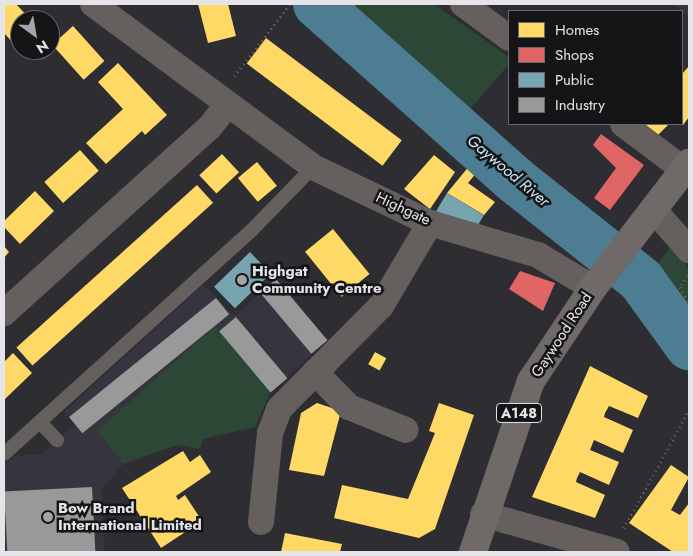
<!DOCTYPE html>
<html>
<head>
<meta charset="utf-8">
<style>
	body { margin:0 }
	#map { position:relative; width:693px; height:556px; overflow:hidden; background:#2d2d32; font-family:Jost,sans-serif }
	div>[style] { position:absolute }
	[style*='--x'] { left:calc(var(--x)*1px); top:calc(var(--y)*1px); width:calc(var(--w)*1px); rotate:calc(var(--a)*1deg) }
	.built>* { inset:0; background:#35343f }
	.green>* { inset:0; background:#2c4736 }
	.homes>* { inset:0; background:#ffd966; transform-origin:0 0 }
	.shops>* { inset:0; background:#e06666 }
	.public>* { inset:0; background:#76a5af; transform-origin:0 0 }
	.industry>* { inset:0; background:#999; transform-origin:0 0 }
	.river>* { height:48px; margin:-24px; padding:0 24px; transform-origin:24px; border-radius:24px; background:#4d7d92 }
	.path>* { height:3px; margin-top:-1.5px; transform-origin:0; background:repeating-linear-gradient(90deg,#646160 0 1px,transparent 0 5px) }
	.service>* { height:14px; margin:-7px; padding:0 7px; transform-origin:7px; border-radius:7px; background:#655f5d }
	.minor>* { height:26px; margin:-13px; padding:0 13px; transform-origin:13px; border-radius:13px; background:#655f5d }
	.primary>* { height:28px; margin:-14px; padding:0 14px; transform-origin:14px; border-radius:14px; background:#6f6967 }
	.dots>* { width:14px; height:14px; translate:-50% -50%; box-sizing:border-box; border:2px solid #151518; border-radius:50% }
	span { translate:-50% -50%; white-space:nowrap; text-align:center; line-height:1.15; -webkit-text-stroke:5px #151518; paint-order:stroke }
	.shield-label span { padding:1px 4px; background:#151518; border:1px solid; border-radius:4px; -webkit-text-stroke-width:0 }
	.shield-label { font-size:14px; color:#e5e5e9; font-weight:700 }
	.street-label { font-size:15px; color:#e5e5e9 }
	.poi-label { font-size:15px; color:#e5e5e9; font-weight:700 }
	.left { translate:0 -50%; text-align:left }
	.water-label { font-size:16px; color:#c8e8f6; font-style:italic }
	.frame { position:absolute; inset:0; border:5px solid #e5e5e9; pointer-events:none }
	.legend { position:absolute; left:508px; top:10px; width:175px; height:115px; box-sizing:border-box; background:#151518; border:1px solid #68686c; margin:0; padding:6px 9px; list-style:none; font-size:15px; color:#e5e5e9 }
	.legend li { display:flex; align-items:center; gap:10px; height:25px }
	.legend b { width:25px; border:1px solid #68686c }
	.north { position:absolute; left:10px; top:10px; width:50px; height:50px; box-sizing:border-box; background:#151518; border:1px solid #68686c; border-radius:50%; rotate:148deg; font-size:14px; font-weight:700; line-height:20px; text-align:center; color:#e5e5e9 }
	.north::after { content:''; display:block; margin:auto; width:18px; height:22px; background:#a5a5a9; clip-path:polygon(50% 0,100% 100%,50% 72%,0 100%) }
</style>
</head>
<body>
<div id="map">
	<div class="built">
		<div style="clip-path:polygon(673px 4px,689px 4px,689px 17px)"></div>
		<div style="clip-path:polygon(277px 279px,328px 340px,271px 391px,219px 331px,97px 431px,123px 464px,102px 489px,105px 552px,4px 552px,4px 465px,14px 456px,41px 454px,74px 425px,64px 412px,203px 285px,234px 316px)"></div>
	</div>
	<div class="green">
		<div style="clip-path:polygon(308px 4px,434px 4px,509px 57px,509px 64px,446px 137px)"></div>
		<div style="clip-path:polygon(672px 245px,689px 269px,689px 328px,650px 274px)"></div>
		<div style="clip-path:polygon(215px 326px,271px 391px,255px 427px,203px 439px,200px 449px,177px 445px,123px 464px,97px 431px)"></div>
	</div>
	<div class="homes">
		<div style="clip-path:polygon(4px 4px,16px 4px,31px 20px,20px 20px,20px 50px,31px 50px,25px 56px,4px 33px)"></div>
		<div style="clip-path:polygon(198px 4px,228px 4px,236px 36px,208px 43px)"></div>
		<div style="left:73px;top:26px;width:47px;height:28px;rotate:48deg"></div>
		<div style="left:266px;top:38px;width:170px;height:32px;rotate:37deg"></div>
		<div style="clip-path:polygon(118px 63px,167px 115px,145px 135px,142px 131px,106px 164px,86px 143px,123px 109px,98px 82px)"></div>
		<div style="clip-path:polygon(689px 66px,689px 117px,683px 125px,682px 74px)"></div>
		<div style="clip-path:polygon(644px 124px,669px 124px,658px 135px)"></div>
		<div style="left:80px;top:150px;width:28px;height:48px;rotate:48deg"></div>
		<div style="left:222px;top:154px;width:25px;height:31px;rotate:47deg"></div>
		<div style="clip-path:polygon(434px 155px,455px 172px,430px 209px,404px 189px)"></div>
		<div style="left:257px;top:162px;width:31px;height:25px;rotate:50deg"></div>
		<div style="clip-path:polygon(470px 165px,477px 172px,468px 183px,495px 202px,484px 215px,447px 193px)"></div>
		<div style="left:197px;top:185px;width:24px;height:243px;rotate:48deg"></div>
		<div style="clip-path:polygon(35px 191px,54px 211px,20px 244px,4px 227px,4px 221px)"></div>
		<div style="left:333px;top:229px;width:58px;height:36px;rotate:51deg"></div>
		<div style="clip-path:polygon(4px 246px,9px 252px,4px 258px)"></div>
		<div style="left:375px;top:352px;width:13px;height:14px;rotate:29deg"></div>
		<div style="clip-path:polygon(13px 353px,32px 373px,4px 400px,4px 362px)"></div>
		<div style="clip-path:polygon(590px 366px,648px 396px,638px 418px,609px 406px,605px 413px,604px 417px,633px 430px,623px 453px,594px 440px,590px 450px,619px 462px,609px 485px,580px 472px,577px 478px,576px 482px,605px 495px,595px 518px,532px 497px)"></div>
		<div style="clip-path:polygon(317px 403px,341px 411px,324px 476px,289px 470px,301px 413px)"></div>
		<div style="clip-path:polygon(439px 403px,474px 415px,435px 529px,419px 538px,334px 518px,342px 485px,408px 499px,435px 433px,429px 431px)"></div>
		<div style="clip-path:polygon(183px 451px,190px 462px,200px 455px,211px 472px,176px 496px,178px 500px,185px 495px,202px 521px,161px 548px,122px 488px)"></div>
		<div style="clip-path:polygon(671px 465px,689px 477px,671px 510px,680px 515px,689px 503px,689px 552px,673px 552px,629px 523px)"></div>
		<div style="clip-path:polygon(285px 533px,342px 544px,340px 552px,281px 552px)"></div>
	</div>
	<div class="shops">
		<div style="clip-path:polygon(601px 134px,644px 165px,610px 210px,594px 198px,616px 168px,593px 145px)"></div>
		<div style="clip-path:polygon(520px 271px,555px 283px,543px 311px,509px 289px)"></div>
	</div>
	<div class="public">
		<div style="left:447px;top:193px;width:43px;height:21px;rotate:31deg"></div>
		<div style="left:250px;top:252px;width:30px;height:50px;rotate:46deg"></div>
	</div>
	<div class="industry">
		<div style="left:276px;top:279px;width:80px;height:21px;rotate:50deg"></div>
		<div style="left:216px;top:298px;width:21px;height:189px;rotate:51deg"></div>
		<div style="left:236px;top:317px;width:80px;height:22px;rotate:50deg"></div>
		<div style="left:92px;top:487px;width:65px;height:88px;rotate:87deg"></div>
	</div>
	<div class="river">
		<div style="--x:317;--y:4;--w:265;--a:41.6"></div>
		<div style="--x:515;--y:180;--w:161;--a:38.4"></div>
		<div style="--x:641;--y:280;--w:82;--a:54"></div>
	</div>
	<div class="path">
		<div style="--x:234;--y:76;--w:91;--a:-52.1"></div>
		<div style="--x:688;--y:276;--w:14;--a:126"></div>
		<div style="--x:680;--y:287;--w:19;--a:62"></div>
		<div style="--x:624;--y:528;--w:135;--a:-61.2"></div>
	</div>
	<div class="service">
		<div style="--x:40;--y:422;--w:25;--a:47"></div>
		<div style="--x:4;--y:454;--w:334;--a:-42.1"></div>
		<div style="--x:252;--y:230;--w:88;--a:-45.9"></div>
	</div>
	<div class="minor">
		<div style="--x:93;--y:4;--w:274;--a:36.5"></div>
		<div style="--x:313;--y:167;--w:130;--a:25.6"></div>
		<div style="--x:430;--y:223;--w:113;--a:16.5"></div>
		<div style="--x:538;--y:255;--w:64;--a:31"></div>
		<div style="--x:463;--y:4;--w:57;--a:36.5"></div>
		<div style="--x:623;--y:124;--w:75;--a:36.9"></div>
		<div style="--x:653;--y:209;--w:55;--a:48.7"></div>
		<div style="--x:4;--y:313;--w:276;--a:-42.1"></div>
		<div style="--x:209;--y:128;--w:28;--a:-52"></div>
		<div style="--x:315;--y:372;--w:49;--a:45.8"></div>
		<div style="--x:349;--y:407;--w:61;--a:22"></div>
		<div style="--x:483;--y:514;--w:139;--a:15.8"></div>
		<div style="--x:261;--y:522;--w:89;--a:-84.2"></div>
		<div style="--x:270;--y:433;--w:26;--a:-69"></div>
		<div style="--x:279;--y:409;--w:145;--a:-45.3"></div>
		<div style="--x:381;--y:306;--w:96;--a:-59.4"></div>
	</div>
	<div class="primary">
		<div style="--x:473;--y:552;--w:181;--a:-71.3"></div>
		<div style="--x:531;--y:381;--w:112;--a:-56.3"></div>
		<div style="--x:593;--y:288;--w:158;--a:-52.5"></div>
	</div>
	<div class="dots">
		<div style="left:242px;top:280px;background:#a5a5a9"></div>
		<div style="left:48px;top:517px;background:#a5a5a9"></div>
	</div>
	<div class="shield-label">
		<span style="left:519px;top:413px">A148</span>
	</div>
	<div class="street-label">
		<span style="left:403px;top:209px;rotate:25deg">Highgate</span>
		<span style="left:562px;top:335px;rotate:-57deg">Gaywood Road</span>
	</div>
	<div class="poi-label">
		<span class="left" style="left:252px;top:280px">Highgat<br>Community Centre</span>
		<span class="left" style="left:58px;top:517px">Bow Brand<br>International Limited</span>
	</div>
	<div class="water-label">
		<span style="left:508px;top:171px;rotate:40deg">Gaywood River</span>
	</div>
	<div class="frame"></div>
	<ul class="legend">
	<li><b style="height:14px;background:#ffd966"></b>Homes</li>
	<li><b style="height:14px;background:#e06666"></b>Shops</li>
	<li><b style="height:14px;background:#76a5af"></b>Public</li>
	<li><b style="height:14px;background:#999"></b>Industry</li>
	</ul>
	<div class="north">N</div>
</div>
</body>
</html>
